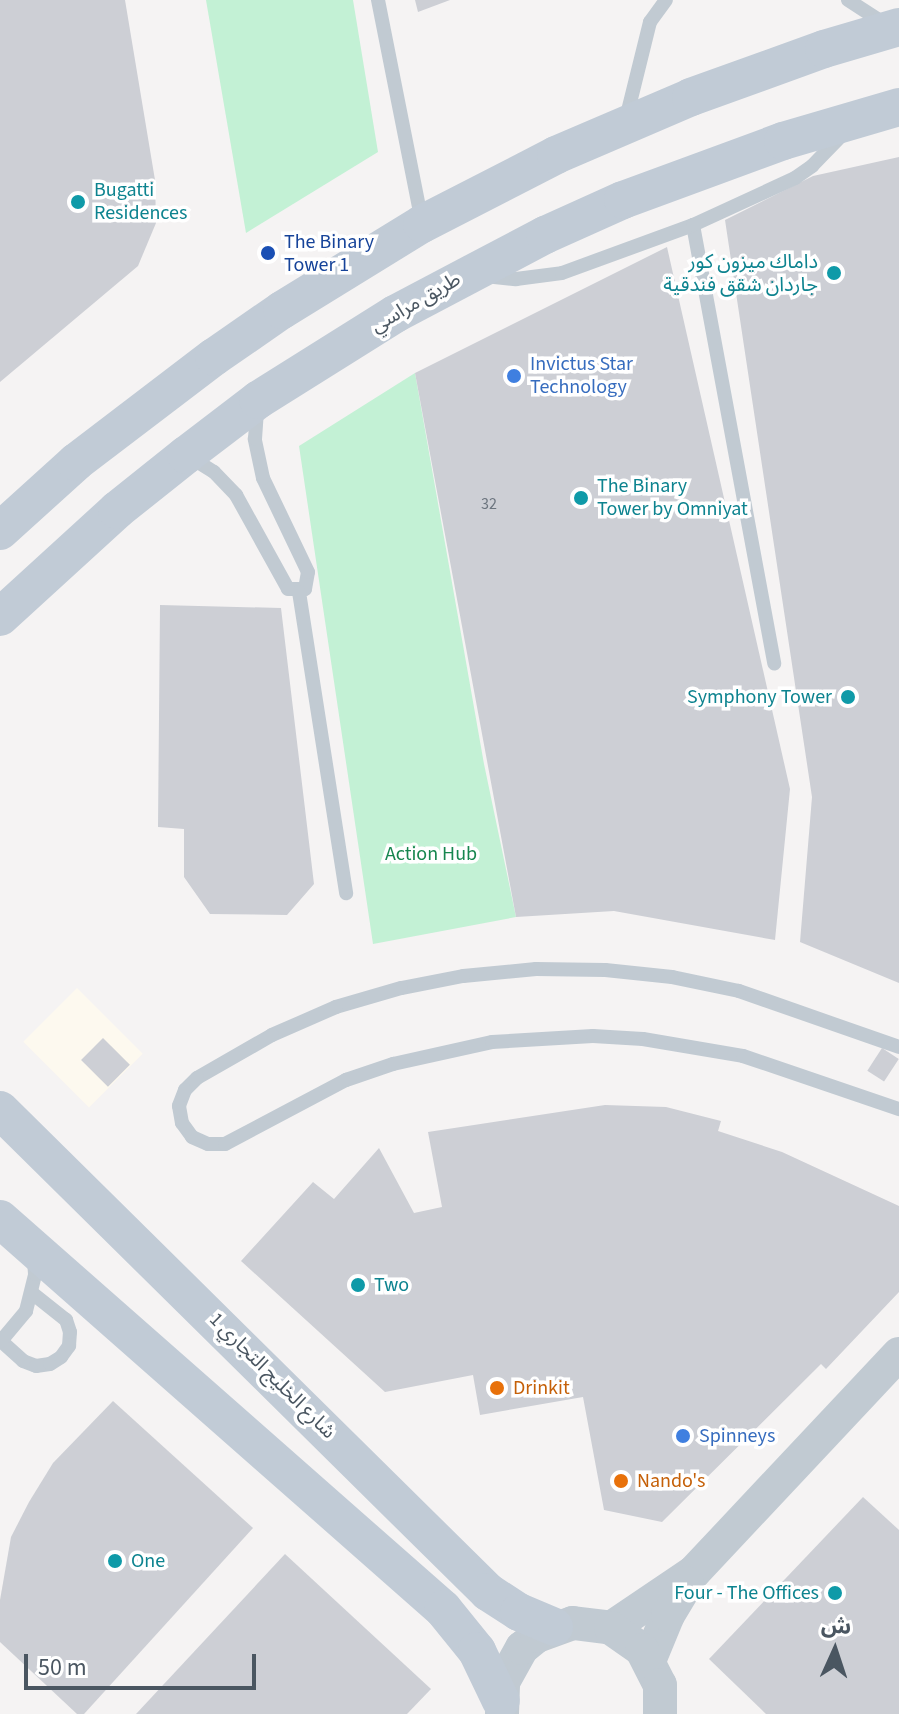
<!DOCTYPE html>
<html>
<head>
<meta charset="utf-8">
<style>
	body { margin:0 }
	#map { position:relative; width:899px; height:1714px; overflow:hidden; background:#f5f3f3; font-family:"Source Sans 3","Noto Sans Arabic",sans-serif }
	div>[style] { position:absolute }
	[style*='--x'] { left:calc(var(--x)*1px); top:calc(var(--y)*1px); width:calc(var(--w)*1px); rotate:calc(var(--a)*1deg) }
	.commercial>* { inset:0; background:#fdf9ef; transform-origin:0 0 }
	.green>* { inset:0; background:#c3f1d5 }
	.building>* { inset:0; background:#cdcfd5; transform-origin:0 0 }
	.service>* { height:14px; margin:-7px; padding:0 7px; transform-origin:7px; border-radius:7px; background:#c1cad2 }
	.tertiary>* { height:34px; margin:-17px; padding:0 17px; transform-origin:17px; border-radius:17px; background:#c1cad2 }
	.secondary>* { height:38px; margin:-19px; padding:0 19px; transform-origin:19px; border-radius:19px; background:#c1cbd6 }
	.dots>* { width:22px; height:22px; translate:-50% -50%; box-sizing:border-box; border:4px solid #fff; border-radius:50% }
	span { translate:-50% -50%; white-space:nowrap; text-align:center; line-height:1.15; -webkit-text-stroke:7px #fff; paint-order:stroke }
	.number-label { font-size:16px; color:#6b747e }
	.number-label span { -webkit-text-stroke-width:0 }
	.culture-label { font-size:20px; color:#0d838f }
	.left { translate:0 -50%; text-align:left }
	.right { translate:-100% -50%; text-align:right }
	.transit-label { font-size:20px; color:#164399 }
	.street-label { font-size:20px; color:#4a5661 }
	.shop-label { font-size:20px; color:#366cbe }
	.park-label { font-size:20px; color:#17864f }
	.food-label { font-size:20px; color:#c56008 }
	.north { position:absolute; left:795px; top:1610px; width:80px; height:80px; -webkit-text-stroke:6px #fff; paint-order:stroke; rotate:3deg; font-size:22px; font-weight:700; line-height:32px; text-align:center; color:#4a5661 }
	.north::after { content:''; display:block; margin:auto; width:28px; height:36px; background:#4a5661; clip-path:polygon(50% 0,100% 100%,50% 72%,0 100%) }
	.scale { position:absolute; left:24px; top:1654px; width:232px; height:36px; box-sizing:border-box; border:4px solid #4a5661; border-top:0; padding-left:10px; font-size:24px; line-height:28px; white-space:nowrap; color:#4a5661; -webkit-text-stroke:6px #fff; paint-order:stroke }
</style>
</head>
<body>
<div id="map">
	<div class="commercial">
		<div style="left:77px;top:988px;width:93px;height:76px;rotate:45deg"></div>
	</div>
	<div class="green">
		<div style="clip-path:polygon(206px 0,353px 0,378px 152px,246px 233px)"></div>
		<div style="clip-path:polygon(415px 373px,484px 764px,516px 917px,373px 944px,299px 446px)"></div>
	</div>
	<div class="building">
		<div style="clip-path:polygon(0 0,125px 0,155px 180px,156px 223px,138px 266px,0 382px)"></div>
		<div style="clip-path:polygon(415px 0,450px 0,418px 12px)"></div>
		<div style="clip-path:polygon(899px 157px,899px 983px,800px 942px,812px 797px,725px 220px,813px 176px)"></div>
		<div style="clip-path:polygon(667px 247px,790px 789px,775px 940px,614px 911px,516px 917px,415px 373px)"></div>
		<div style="clip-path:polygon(160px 605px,281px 608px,314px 884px,287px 915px,210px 914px,184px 877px,184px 829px,158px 827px)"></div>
		<div style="left:103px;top:1038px;width:38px;height:31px;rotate:45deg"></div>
		<div style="left:882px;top:1048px;width:20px;height:27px;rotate:33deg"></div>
		<div style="clip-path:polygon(605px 1105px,666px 1107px,721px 1121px,718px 1131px,782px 1152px,899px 1206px,899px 1292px,826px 1369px,821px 1364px,662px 1522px,604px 1510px,583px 1397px,480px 1415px,473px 1375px,385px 1392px,241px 1261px,313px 1182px,334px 1199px,379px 1148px,414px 1213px,442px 1207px,428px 1132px)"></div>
		<div style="clip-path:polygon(113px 1401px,253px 1528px,84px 1714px,77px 1714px,0 1642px,0 1600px,11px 1537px,29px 1502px,53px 1463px)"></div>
		<div style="clip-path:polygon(863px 1497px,899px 1530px,899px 1714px,766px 1714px,709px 1659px)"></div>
		<div style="clip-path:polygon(285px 1554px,431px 1689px,407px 1714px,136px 1714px)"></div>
	</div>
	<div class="service">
		<div style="--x:378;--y:0;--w:227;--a:78.8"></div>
		<div style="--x:848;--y:0;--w:44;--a:33"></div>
		<div style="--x:626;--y:119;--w:100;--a:-76.1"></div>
		<div style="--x:650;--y:22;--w:27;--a:-54"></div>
		<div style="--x:693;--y:225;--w:446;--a:79.5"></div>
		<div style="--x:485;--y:276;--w:31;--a:6"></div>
		<div style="--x:516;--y:279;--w:46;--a:-7.4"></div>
		<div style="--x:562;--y:273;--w:140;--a:-20.1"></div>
		<div style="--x:693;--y:225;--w:112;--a:-24.7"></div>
		<div style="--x:795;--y:178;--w:21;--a:-35"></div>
		<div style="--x:812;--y:166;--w:45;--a:-45.9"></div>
		<div style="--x:190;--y:457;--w:28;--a:32"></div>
		<div style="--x:214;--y:472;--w:32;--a:46"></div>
		<div style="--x:236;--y:495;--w:107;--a:61"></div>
		<div style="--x:288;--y:589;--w:17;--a:0"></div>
		<div style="--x:305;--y:589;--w:17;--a:-80"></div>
		<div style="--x:308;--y:572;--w:104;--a:-115.6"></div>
		<div style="--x:263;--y:478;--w:40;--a:-102"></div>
		<div style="--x:255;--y:439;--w:30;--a:-86"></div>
		<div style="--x:299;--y:592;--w:305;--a:81.1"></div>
		<div style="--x:899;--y:1047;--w:170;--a:-160.7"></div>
		<div style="--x:739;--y:991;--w:68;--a:-168.2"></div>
		<div style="--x:672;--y:977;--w:67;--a:-174"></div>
		<div style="--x:605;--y:970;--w:69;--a:-179.2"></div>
		<div style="--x:536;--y:969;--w:73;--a:174.5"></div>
		<div style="--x:463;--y:976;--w:63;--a:169"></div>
		<div style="--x:401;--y:988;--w:68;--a:163.7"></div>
		<div style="--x:336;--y:1007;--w:70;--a:156.4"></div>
		<div style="--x:272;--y:1035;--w:86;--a:150.2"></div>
		<div style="--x:197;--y:1078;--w:17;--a:135"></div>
		<div style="--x:185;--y:1090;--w:17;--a:111"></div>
		<div style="--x:179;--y:1106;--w:17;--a:80"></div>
		<div style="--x:182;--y:1123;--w:17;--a:54"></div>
		<div style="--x:192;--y:1137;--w:17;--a:24"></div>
		<div style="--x:208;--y:1144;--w:17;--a:0"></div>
		<div style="--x:225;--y:1144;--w:137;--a:-27.9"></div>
		<div style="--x:346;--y:1080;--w:50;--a:-18.8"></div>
		<div style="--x:393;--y:1064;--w:101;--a:-12.5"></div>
		<div style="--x:492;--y:1042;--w:101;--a:-3.4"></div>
		<div style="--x:593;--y:1036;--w:50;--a:3.4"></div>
		<div style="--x:643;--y:1039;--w:101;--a:9.6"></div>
		<div style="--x:743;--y:1056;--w:165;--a:18.8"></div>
		<div style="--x:0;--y:1340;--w:31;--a:42"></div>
		<div style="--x:23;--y:1361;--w:14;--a:21"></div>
		<div style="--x:36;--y:1366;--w:14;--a:-8"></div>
		<div style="--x:50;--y:1364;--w:13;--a:-32"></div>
		<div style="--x:61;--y:1357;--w:14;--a:-54"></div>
		<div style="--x:69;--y:1346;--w:14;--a:-86"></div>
		<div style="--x:70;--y:1332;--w:13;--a:-108"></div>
		<div style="--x:66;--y:1320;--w:43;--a:-141.5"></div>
		<div style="--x:1;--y:1341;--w:39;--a:-50"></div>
		<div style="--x:26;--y:1311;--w:38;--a:-76"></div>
		<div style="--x:35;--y:1274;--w:16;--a:-94"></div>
	</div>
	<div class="tertiary">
		<div style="--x:611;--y:1628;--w:100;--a:-34"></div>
		<div style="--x:694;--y:1572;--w:299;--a:-46.8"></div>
		<div style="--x:649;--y:1661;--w:50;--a:-67.6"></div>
		<div style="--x:668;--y:1615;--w:37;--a:-59"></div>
		<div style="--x:502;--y:1714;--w:32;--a:-88"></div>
		<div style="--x:503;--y:1682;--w:39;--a:-61"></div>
		<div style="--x:522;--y:1648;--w:19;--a:-39"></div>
		<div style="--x:537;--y:1636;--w:38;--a:-20"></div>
		<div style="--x:573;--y:1623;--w:38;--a:7"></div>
		<div style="--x:611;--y:1628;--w:38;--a:35"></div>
		<div style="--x:642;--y:1650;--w:39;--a:63"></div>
		<div style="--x:660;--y:1685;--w:29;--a:90"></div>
	</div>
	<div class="secondary">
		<div style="--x:0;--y:531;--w:103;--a:-42.2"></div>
		<div style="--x:76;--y:462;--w:173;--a:-37.3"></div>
		<div style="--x:214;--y:357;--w:83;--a:-34.7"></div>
		<div style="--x:282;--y:310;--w:164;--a:-31.6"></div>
		<div style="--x:422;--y:224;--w:151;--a:-27.2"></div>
		<div style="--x:556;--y:155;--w:147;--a:-23.2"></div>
		<div style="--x:691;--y:97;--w:141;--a:-19.8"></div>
		<div style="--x:824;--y:49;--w:78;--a:-16.3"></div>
		<div style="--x:0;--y:617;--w:159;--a:-42.4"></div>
		<div style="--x:117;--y:510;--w:88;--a:-38.6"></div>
		<div style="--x:186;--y:455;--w:91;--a:-37.4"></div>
		<div style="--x:258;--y:400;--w:162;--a:-32.1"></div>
		<div style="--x:395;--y:314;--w:170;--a:-27.8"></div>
		<div style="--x:545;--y:235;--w:85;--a:-24.2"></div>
		<div style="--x:623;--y:200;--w:171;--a:-20.2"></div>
		<div style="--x:783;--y:141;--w:121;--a:-16.3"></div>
		<div style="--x:0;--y:1110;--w:686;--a:44.65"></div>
		<div style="--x:488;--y:1592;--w:37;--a:33"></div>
		<div style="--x:519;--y:1612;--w:38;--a:23"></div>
		<div style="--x:0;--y:1219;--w:590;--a:41.36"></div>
		<div style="--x:443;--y:1609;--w:54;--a:51"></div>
		<div style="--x:477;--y:1651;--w:55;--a:64.4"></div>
	</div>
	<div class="dots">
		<div style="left:78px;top:202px;background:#0f9aa8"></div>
		<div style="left:268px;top:253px;background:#1a4fb4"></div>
		<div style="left:834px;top:273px;background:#0f9aa8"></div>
		<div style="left:514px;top:376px;background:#3f7fe0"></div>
		<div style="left:581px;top:498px;background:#0f9aa8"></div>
		<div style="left:848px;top:697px;background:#0f9aa8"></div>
		<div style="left:358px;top:1285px;background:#0f9aa8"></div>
		<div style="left:497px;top:1388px;background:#e8710a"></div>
		<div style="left:683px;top:1436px;background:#3f7fe0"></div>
		<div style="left:621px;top:1481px;background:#e8710a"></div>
		<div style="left:115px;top:1561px;background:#0f9aa8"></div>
		<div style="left:835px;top:1593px;background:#0f9aa8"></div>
	</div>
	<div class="number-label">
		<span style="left:489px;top:504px">32</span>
	</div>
	<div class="culture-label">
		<span class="left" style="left:94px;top:202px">Bugatti<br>Residences</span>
		<span class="right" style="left:818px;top:274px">داماك ميزون كور<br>جاردان شقق فندقية</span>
		<span class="left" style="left:597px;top:498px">The Binary<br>Tower by Omniyat</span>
		<span class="right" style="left:832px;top:697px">Symphony Tower</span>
		<span class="left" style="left:374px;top:1285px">Two</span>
		<span class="left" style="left:131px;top:1561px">One</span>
		<span class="right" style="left:819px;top:1593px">Four - The Offices</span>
	</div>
	<div class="transit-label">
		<span class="left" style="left:284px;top:254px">The Binary<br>Tower 1</span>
	</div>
	<div class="street-label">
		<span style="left:416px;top:303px;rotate:-30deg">طريق مراسي</span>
		<span style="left:272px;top:1376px;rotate:45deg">شارع الخليج التجاري 1</span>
	</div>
	<div class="shop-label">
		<span class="left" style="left:530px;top:376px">Invictus Star<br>Technology</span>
		<span class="left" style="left:699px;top:1436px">Spinneys</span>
	</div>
	<div class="park-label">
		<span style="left:431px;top:854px">Action Hub</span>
	</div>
	<div class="food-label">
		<span class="left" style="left:513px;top:1388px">Drinkit</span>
		<span class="left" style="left:637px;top:1481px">Nando's</span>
	</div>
	<div class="north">ش</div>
	<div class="scale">50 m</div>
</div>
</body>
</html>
